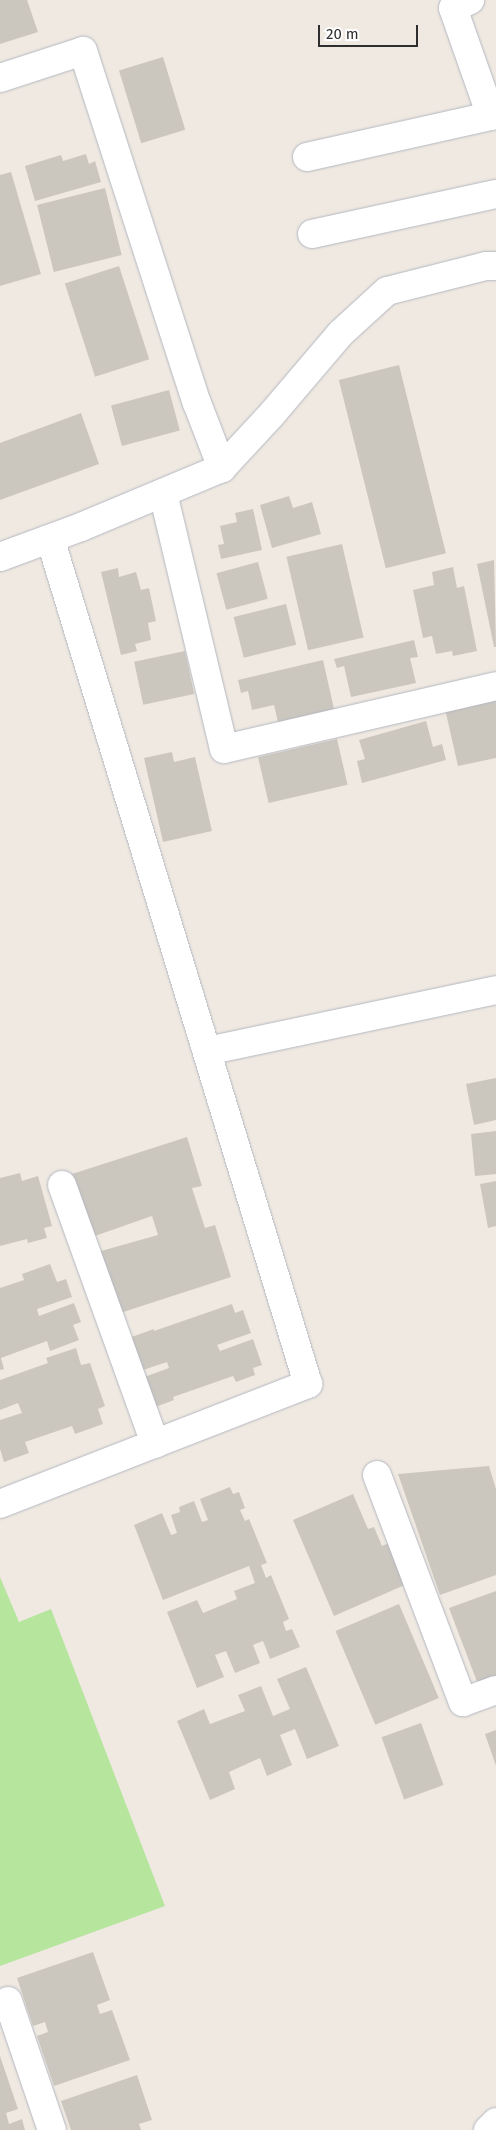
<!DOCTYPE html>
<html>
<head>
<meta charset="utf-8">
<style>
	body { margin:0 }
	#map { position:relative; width:496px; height:2130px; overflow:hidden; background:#efe9e1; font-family:"Fira Sans",sans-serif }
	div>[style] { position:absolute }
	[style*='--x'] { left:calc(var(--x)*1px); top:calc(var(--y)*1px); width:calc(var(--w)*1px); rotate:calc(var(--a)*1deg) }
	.green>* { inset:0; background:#b6e59e }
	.building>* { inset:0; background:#cbc7bf; transform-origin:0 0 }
	.roads { filter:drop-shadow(0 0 1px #b4b7c1) drop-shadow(0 0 1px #b4b7c1) }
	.street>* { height:28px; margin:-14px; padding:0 14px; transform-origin:14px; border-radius:14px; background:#fff }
	.secondary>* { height:28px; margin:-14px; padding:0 14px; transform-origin:14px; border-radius:14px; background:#fff }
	span { translate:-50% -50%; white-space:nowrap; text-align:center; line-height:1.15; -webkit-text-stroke:4.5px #fff; paint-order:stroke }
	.scale { position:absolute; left:318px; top:25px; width:100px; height:22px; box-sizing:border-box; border:2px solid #2e2e2e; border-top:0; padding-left:6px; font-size:15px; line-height:18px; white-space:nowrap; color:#2e2e2e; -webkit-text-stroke:4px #fff; paint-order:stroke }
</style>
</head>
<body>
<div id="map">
	<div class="green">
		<div style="clip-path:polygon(0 1577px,19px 1622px,51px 1609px,165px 1906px,0 1966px)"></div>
	</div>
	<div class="building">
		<div style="clip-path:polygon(0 0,27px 0,38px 32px,0 44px)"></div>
		<div style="left:163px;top:57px;width:76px;height:46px;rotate:73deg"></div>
		<div style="clip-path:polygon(86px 154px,89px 164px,95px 161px,101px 182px,35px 201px,25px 166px,61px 155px,63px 161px)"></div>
		<div style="clip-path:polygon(11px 172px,41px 274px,0 286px,0 175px)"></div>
		<div style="left:105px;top:188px;width:69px;height:70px;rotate:76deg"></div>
		<div style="left:119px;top:266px;width:98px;height:57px;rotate:72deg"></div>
		<div style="left:399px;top:365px;width:194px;height:62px;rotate:76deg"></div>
		<div style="left:169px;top:390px;width:42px;height:60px;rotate:75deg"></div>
		<div style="clip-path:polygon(81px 413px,99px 464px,0 500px,0 443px)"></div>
		<div style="clip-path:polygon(289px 496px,293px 508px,312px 502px,321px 534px,272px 548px,260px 505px)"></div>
		<div style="clip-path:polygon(253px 509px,262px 550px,221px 559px,218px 545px,224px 544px,220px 526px,237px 522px,235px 513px)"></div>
		<div style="left:342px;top:544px;width:96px;height:57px;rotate:77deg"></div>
		<div style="clip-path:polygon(494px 560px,496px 647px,494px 647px,477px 564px)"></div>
		<div style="left:258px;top:562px;width:38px;height:43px;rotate:75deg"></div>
		<div style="clip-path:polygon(453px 567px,457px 588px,464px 586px,477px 651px,453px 656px,452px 651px,436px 654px,432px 636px,423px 638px,413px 590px,434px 585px,432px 572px)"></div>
		<div style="clip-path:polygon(118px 568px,119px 577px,136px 572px,141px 590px,149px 588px,156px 621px,148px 623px,151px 640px,135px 644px,137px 651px,121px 655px,101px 572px)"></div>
		<div style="left:286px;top:604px;width:42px;height:54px;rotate:76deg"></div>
		<div style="clip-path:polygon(414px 640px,418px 657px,410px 658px,416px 683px,351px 697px,344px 666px,337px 668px,334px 659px)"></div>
		<div style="left:185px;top:651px;width:44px;height:52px;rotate:78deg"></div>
		<div style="clip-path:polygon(323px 660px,334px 709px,278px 722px,274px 705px,252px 710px,248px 691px,241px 693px,238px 680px)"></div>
		<div style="clip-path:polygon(496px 698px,496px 758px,458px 766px,445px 709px)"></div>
		<div style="clip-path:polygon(426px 721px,433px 747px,442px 744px,446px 760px,362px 783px,357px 761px,365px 759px,359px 740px)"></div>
		<div style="left:337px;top:739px;width:47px;height:81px;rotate:77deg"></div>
		<div style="clip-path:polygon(172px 752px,174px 762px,195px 757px,212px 831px,163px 842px,144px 758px)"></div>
		<div style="clip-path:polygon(496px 1078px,496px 1120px,474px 1125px,466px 1084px)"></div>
		<div style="clip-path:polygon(496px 1131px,496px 1174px,475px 1176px,471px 1134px)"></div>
		<div style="clip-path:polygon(187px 1137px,202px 1186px,192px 1188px,205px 1228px,215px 1225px,231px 1277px,114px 1315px,94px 1253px,158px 1235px,152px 1216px,89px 1238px,69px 1175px)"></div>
		<div style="clip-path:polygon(20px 1173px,22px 1181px,38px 1176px,52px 1226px,44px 1228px,47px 1238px,28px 1243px,27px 1239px,0 1246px,0 1178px)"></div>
		<div style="clip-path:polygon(496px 1181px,496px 1226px,488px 1228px,480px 1184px)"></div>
		<div style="clip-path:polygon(50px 1264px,57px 1282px,66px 1279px,72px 1297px,37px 1309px,39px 1316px,74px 1303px,81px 1322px,73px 1325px,79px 1340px,50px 1351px,47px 1341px,1px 1358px,4px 1369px,0 1370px,0 1288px,24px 1280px,22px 1274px)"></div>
		<div style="clip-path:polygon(232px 1304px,235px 1313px,243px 1310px,251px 1333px,217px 1345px,220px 1351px,253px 1339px,262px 1365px,253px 1368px,255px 1375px,236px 1382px,233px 1376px,173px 1397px,174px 1400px,150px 1409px,139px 1379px,169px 1368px,167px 1362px,137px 1372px,126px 1339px,154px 1329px,154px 1331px)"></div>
		<div style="clip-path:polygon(76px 1348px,81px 1365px,90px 1363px,105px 1406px,98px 1409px,103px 1424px,75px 1434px,72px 1426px,25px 1442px,29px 1453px,4px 1462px,0 1449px,0 1420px,22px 1413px,18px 1403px,0 1410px,0 1380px,48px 1363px,46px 1358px)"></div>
		<div style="clip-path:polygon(489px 1466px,496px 1489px,496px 1575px,440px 1595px,398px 1474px)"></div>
		<div style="clip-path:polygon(230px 1487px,233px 1494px,239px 1492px,245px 1508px,240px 1510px,245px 1521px,249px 1519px,267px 1563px,261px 1565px,266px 1578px,271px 1575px,289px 1619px,283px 1622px,286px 1631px,292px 1629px,300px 1647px,270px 1659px,263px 1641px,253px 1645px,260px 1663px,235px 1673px,226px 1651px,215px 1655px,224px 1677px,197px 1688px,167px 1612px,197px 1600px,203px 1613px,237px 1599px,234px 1591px,255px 1583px,249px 1566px,163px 1600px,134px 1525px,162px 1513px,171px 1535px,177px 1533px,171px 1515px,180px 1512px,179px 1507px,194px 1501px,202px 1522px,208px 1520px,200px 1499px)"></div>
		<div style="clip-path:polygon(353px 1494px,368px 1529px,374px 1527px,382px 1546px,389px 1543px,407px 1584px,334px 1616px,293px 1520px)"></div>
		<div style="clip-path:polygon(496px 1591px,496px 1681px,479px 1687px,449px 1608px)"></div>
		<div style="left:399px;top:1604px;width:102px;height:69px;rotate:67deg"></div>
		<div style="clip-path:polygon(306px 1667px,339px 1746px,307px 1759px,295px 1729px,280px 1735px,292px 1765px,267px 1776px,260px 1758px,229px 1772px,235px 1789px,210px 1800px,177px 1721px,204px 1709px,210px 1724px,245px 1711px,238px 1695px,261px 1686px,273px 1716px,290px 1709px,277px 1679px)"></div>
		<div style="left:421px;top:1723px;width:66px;height:42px;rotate:70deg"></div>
		<div style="clip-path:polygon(496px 1730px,496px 1766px,485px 1734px)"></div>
		<div style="clip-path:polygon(93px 1952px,110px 2000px,97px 2005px,100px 2014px,112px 2010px,130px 2060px,54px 2086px,37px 2036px,48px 2032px,45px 2022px,33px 2026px,17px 1978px)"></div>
		<div style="clip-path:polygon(0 2056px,18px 2109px,6px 2113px,9px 2124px,22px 2119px,25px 2130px,0 2130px)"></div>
		<div style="clip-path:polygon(137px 2075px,152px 2120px,139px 2124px,141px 2130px,71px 2130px,61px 2101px)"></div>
	</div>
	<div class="roads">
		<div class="street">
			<div style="--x:0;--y:78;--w:87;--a:-18"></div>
			<div style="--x:83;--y:51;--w:370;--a:72.1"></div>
			<div style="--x:197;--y:403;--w:70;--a:69"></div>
			<div style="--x:307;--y:157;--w:189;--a:-12.6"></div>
			<div style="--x:491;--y:116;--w:114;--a:-109.4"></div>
			<div style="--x:453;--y:8;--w:19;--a:-25"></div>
			<div style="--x:312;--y:234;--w:188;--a:-12.3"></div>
			<div style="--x:163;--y:493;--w:263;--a:76.6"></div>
			<div style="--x:224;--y:749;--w:279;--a:-13"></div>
			<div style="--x:0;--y:557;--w:86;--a:-20.3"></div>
			<div style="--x:81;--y:527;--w:153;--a:-22.7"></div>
			<div style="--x:222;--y:468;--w:74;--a:-47.2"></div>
			<div style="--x:272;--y:414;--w:106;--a:-49.6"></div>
			<div style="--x:341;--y:333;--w:62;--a:-42.4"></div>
			<div style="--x:387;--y:291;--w:102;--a:-14.2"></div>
			<div style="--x:486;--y:266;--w:10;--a:0"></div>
			<div style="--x:207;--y:1051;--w:295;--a:-11.9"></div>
			<div style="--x:62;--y:1185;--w:275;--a:70.2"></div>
			<div style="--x:377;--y:1475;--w:243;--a:69.3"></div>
			<div style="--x:463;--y:1702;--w:35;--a:-20"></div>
			<div style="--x:0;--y:1504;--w:331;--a:-21.3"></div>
			<div style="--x:308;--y:1384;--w:884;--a:-106.96"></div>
			<div style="--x:8;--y:2001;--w:136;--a:71.2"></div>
		</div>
		<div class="secondary">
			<div style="--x:488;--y:2130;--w:11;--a:-45"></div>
		</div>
	</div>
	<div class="scale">20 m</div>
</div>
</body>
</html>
